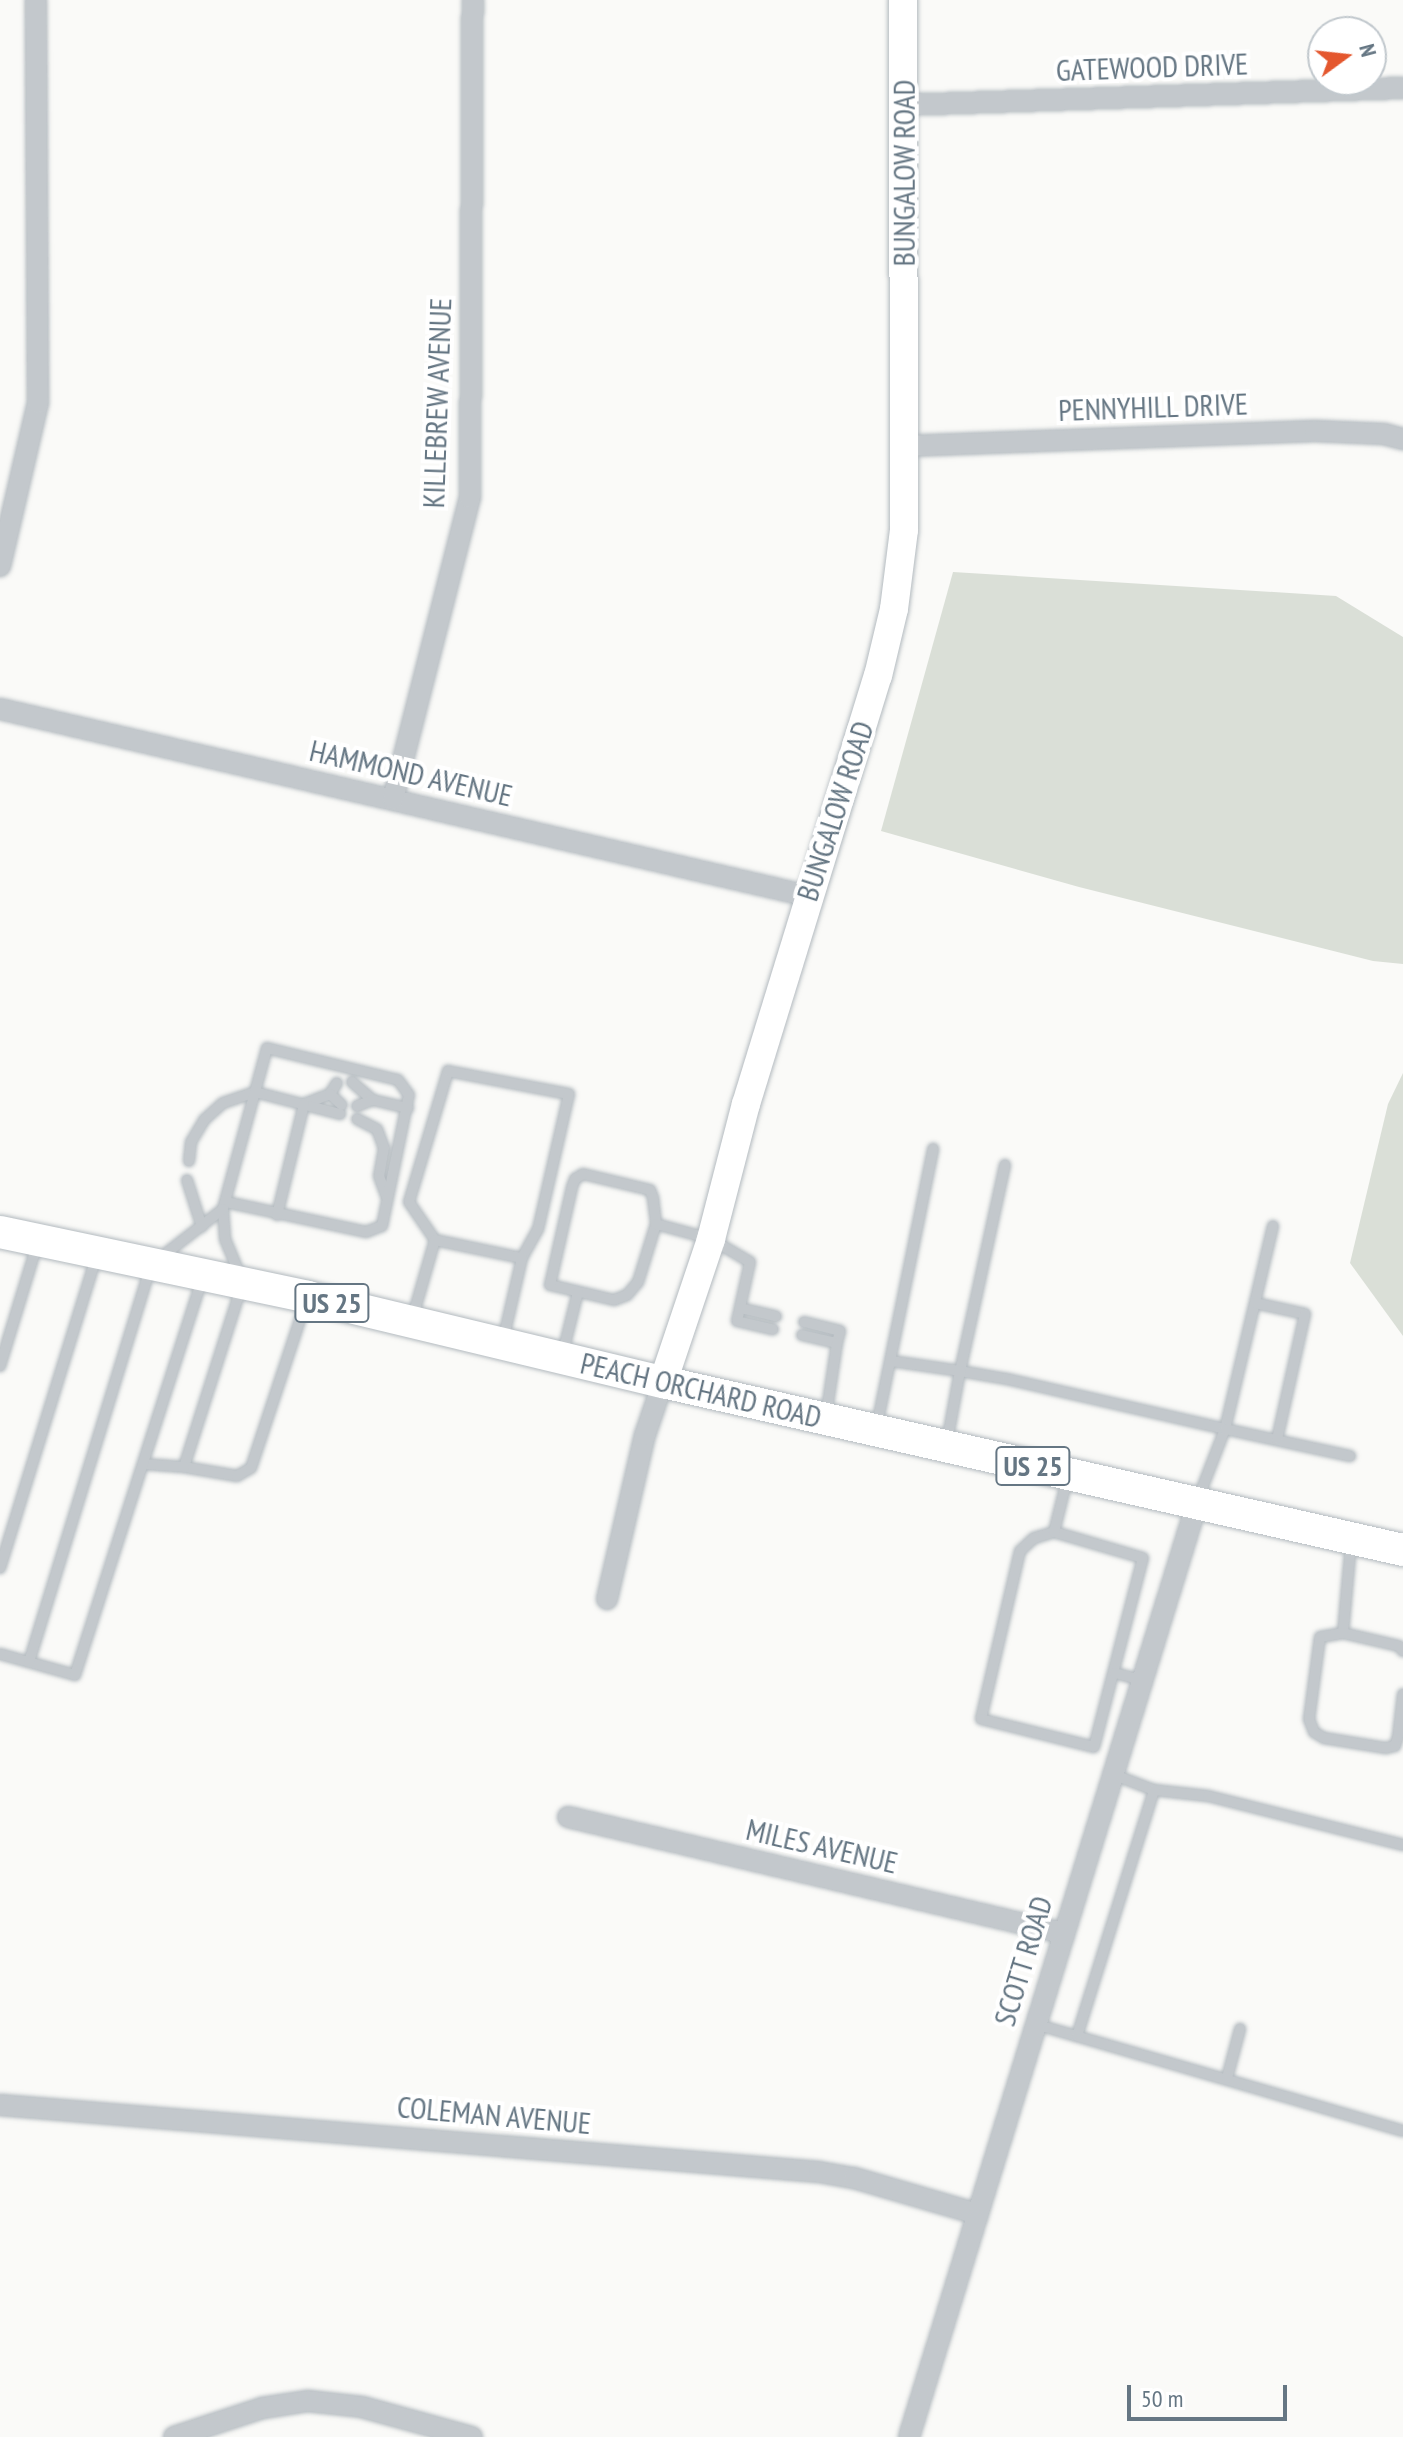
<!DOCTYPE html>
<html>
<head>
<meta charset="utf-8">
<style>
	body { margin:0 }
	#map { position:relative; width:1403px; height:2437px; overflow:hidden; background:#fafaf8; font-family:"PT Sans Narrow",sans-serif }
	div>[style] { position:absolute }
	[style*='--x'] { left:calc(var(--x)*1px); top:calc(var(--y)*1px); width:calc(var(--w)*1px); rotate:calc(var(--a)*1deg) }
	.green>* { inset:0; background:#dadfd7 }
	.roads { filter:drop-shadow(0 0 2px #b3babf) drop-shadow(0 0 2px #b3babf) }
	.lane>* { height:10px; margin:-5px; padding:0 5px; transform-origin:5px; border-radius:5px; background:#c3c8cc }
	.street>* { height:20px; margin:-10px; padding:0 10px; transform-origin:10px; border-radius:10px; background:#c3c8cc }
	.secondary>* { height:28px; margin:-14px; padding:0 14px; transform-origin:14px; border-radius:14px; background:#fff }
	.primary>* { height:32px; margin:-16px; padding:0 16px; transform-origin:16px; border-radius:16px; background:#fff }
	span { translate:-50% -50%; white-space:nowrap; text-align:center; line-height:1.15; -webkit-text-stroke:8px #fff; paint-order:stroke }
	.shield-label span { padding:2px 6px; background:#fff; border:2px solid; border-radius:6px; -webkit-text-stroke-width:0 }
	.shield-label { font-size:28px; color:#657683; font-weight:700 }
	.street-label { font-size:30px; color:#657683 }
	.north { position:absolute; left:1307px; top:16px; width:80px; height:80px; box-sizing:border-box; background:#fff; border:2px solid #c1c8cd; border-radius:50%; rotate:75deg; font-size:22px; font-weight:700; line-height:32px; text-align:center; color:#657683 }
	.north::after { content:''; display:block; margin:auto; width:28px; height:36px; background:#e4572e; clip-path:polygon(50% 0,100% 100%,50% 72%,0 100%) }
	.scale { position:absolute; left:1127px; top:2385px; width:160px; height:36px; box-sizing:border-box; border:4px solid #657683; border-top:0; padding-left:10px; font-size:24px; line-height:28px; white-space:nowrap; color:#657683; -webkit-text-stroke:6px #fff; paint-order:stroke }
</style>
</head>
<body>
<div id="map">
	<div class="green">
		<div style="clip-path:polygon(953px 572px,1336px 596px,1403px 637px,1403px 964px,1373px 961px,1079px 887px,881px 831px)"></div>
		<div style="clip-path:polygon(1403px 1073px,1403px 1336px,1350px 1263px,1388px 1104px)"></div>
	</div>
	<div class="roads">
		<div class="lane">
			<div style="--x:352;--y:1082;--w:28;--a:41"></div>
			<div style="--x:330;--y:1094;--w:13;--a:-58"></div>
			<div style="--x:304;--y:1104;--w:28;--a:-21"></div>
			<div style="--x:330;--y:1094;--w:16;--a:43"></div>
			<div style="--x:357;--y:1106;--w:17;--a:-21"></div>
			<div style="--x:373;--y:1100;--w:36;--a:13"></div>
			<div style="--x:357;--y:1119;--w:22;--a:27"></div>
			<div style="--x:377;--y:1129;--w:20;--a:70"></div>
			<div style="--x:384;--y:1148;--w:28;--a:100"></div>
			<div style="--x:379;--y:1176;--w:23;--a:70"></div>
			<div style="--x:189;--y:1161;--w:19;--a:-84"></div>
			<div style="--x:191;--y:1142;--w:26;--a:-59"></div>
			<div style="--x:204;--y:1120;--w:25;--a:-42"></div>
			<div style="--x:223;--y:1103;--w:34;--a:-19"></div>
			<div style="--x:255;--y:1092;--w:88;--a:14.5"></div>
			<div style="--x:1005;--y:1165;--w:211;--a:102.3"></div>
			<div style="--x:960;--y:1371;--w:48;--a:9.7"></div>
			<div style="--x:1007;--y:1379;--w:224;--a:12.9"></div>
			<div style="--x:1225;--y:1429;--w:75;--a:111.1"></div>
			<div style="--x:583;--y:1174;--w:69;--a:13.4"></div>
			<div style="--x:650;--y:1190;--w:9;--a:69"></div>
			<div style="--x:653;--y:1198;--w:26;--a:83"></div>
			<div style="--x:656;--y:1224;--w:61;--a:107.2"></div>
			<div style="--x:638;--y:1282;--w:17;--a:130"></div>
			<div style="--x:627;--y:1295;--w:14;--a:159"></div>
			<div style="--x:614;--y:1300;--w:66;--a:-166.8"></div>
			<div style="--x:550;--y:1285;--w:100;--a:-77.3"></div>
			<div style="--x:572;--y:1187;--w:9;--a:-69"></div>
			<div style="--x:575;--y:1179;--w:9;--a:-32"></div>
			<div style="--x:187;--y:1180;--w:49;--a:72.3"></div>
			<div style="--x:226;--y:1202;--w:143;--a:12.1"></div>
			<div style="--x:366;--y:1232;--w:17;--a:-21"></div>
			<div style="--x:382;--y:1226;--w:134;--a:-78.4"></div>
			<div style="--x:409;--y:1095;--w:19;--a:-126"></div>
			<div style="--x:398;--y:1080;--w:135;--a:-166.3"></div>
			<div style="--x:267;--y:1048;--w:167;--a:105.3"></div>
			<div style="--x:223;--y:1209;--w:30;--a:86"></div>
			<div style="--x:225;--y:1239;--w:47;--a:67.3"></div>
			<div style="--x:243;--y:1282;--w:194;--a:107.7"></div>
			<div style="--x:184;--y:1467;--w:54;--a:9.6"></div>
			<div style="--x:237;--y:1476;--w:16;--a:-30"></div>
			<div style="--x:251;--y:1468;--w:175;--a:-71.7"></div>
			<div style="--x:277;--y:1215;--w:114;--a:-76.3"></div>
			<div style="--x:656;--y:1224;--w:57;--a:15.3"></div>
			<div style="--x:711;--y:1239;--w:45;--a:30.5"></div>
			<div style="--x:750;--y:1262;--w:60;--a:102.4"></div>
			<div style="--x:737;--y:1321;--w:37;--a:13"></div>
			<div style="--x:1273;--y:1226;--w:209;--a:103.3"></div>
			<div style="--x:1225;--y:1429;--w:128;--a:12.2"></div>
			<div style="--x:435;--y:1240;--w:46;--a:-124.4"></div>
			<div style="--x:409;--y:1202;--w:137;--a:-73.4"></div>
			<div style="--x:448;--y:1071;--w:123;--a:10.8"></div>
			<div style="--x:569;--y:1094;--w:139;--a:102.9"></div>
			<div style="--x:538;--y:1229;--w:33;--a:119"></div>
			<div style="--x:1255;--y:1303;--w:51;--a:12.4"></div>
			<div style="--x:1305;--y:1314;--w:128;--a:102.6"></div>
			<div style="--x:740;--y:1308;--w:37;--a:13"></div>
			<div style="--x:413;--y:1316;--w:79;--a:-73.9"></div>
			<div style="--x:435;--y:1240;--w:89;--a:11.7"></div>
			<div style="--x:522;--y:1258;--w:84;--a:103"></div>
			<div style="--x:804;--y:1322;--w:37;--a:14"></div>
			<div style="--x:840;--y:1331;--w:12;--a:104"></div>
			<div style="--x:802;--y:1335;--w:36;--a:13"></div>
			<div style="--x:837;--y:1343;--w:74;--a:98.6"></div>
			<div style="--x:563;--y:1352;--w:62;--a:-76"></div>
			<div style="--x:891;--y:1361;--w:70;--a:8.2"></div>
			<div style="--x:960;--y:1371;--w:72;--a:100.4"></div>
			<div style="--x:0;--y:1366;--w:127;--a:-73"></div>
			<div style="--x:877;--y:1425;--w:282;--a:-78.5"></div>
			<div style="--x:143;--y:1464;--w:41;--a:4.2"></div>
			<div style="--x:1054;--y:1532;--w:21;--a:163"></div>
			<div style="--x:1034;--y:1538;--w:19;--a:137"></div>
			<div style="--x:1020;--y:1551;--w:172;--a:103.1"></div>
			<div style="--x:981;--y:1719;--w:116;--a:13.9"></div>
			<div style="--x:1094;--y:1747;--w:195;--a:-75.5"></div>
			<div style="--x:1143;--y:1558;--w:93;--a:-163.7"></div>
			<div style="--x:1054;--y:1532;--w:54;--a:-76"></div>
			<div style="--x:0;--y:1568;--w:328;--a:-72.8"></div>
			<div style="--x:1343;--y:1633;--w:89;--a:-84.9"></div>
			<div style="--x:1403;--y:1651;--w:6;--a:-129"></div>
			<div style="--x:1399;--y:1646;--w:57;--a:-166.9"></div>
			<div style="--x:1343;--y:1633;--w:23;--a:170"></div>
			<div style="--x:1320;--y:1637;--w:83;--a:97.6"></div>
			<div style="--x:1309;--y:1719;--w:14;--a:69"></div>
			<div style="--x:1314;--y:1732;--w:12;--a:31"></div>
			<div style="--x:1324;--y:1738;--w:63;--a:9.2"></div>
			<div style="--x:1386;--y:1748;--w:9;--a:-13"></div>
			<div style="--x:1395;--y:1746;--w:9;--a:-72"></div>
			<div style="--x:1398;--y:1737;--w:43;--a:-83.4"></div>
			<div style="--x:0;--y:1654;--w:78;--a:15.6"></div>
			<div style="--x:75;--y:1675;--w:416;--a:-72.2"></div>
			<div style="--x:29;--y:1662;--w:415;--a:-72.9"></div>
			<div style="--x:151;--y:1265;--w:91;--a:-37.9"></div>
			<div style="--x:1115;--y:1673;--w:28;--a:15"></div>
			<div style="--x:1112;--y:1774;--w:45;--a:20.9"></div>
			<div style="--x:1154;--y:1790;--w:54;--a:6.3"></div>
			<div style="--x:1208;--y:1796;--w:201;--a:14.1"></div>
			<div style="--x:1035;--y:2024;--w:383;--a:16.2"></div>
			<div style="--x:1077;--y:2036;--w:258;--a:-72.6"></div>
			<div style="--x:1227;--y:2078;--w:51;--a:-75.1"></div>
		</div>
		<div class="street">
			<div style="--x:903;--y:105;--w:500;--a:-1.95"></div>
			<div style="--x:905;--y:446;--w:410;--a:-2.1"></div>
			<div style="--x:1315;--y:431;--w:69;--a:2.5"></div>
			<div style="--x:1384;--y:434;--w:20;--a:15"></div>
			<div style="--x:0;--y:566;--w:167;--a:-76.9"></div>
			<div style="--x:38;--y:403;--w:403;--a:-90.3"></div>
			<div style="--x:0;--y:709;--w:829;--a:13.03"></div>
			<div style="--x:393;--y:799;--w:311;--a:-75.7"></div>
			<div style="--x:470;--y:498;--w:498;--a:-89.7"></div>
			<div style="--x:607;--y:1599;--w:168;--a:-77"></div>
			<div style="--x:645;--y:1435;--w:56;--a:-71.2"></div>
			<div style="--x:568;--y:1817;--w:507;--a:13.21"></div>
			<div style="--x:0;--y:2105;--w:822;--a:4.68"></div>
			<div style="--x:819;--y:2172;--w:36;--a:10"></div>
			<div style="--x:854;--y:2178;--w:129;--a:16.2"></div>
			<div style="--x:174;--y:2437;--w:93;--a:-18.2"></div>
			<div style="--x:262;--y:2408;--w:47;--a:-8.7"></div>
			<div style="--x:308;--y:2401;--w:54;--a:6.3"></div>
			<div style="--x:362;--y:2407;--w:114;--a:15.3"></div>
			<div style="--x:909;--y:2437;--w:977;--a:-72.86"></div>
		</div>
		<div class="secondary">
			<div style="--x:663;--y:1382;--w:151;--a:-71.4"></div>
			<div style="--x:711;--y:1239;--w:139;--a:-75.5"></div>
			<div style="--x:746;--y:1104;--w:448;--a:-72.9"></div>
			<div style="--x:878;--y:676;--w:69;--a:-76.6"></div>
			<div style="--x:894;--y:609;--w:80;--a:-82.8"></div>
			<div style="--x:904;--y:530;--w:530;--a:-90.11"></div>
		</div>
		<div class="primary">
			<div style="--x:0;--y:1232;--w:315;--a:11.9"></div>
			<div style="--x:308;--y:1297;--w:365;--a:13.5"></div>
			<div style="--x:663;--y:1382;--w:759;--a:12.79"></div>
		</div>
	</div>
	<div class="shield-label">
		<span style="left:332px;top:1303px">US 25</span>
		<span style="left:1033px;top:1466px">US 25</span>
	</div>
	<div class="street-label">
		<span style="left:1152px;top:67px;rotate:-2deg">GATEWOOD DRIVE</span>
		<span style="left:904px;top:173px;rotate:-90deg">BUNGALOW ROAD</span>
		<span style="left:437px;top:403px;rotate:-88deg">KILLEBREW AVENUE</span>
		<span style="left:1153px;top:407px;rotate:-2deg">PENNYHILL DRIVE</span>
		<span style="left:411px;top:773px;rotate:13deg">HAMMOND AVENUE</span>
		<span style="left:835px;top:811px;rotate:-72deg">BUNGALOW ROAD</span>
		<span style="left:701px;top:1390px;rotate:13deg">PEACH ORCHARD ROAD</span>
		<span style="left:822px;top:1846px;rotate:13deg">MILES AVENUE</span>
		<span style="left:1023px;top:1961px;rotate:-73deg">SCOTT ROAD</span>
		<span style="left:494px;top:2115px;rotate:5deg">COLEMAN AVENUE</span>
	</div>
	<div class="north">N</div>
	<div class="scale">50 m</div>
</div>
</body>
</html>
